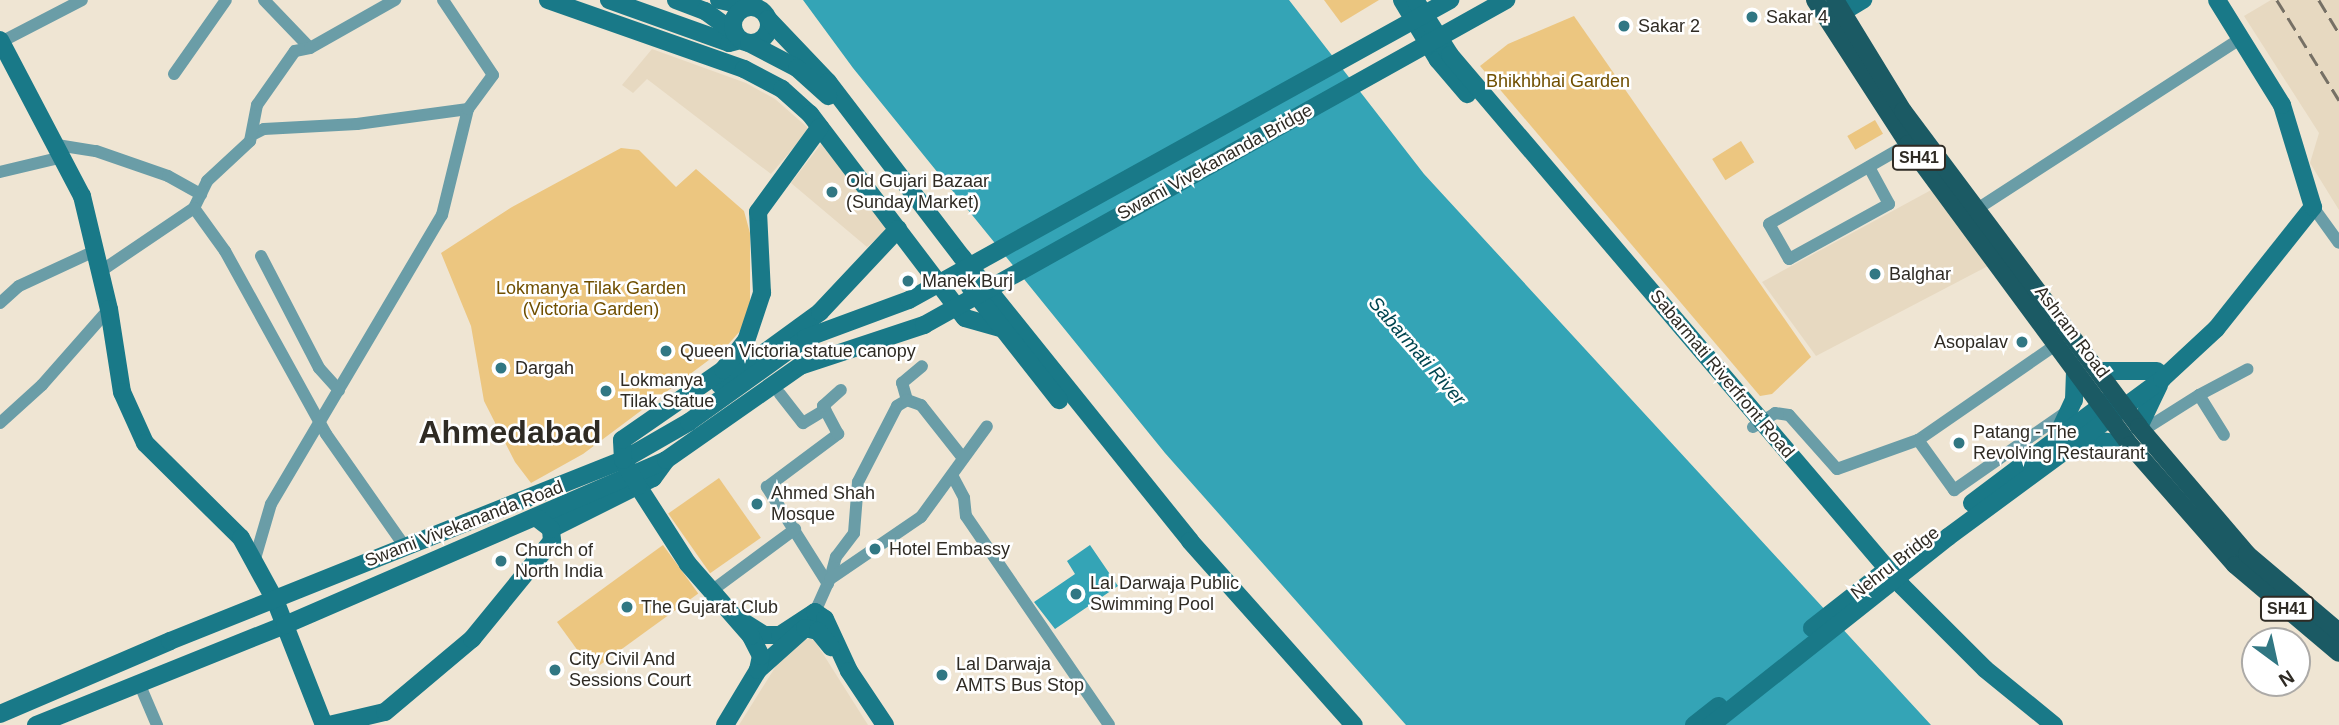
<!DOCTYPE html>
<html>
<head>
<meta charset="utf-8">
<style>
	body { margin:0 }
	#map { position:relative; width:2339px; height:725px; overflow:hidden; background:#efe5d3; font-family:Helvetica,sans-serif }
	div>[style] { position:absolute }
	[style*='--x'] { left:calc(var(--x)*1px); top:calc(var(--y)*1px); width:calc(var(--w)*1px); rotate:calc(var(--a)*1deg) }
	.built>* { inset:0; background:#e7d9c1 }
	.green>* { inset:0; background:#ecc680; transform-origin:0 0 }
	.water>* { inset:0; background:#34a4b6 }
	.street>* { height:12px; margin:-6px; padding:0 6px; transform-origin:6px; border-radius:6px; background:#6a9da7 }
	.secondary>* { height:18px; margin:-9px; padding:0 9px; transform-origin:9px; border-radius:9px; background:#197988 }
	.secondary>.ring { margin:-9px; padding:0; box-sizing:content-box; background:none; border:18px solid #197988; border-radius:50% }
	.primary>* { height:18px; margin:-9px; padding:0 9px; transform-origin:9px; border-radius:9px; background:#1b5a64 }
	.rail>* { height:2.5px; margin-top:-1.25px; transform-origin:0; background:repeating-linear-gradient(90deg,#767065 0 14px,transparent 0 21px) }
	.dots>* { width:19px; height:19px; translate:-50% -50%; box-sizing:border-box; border:4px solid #fff; border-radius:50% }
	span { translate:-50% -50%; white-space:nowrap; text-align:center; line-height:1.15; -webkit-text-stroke:5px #fff; paint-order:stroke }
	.shield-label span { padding:2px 5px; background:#fff; border:2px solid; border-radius:5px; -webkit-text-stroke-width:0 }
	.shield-label { font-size:16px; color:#2f2b24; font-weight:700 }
	.poi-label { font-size:18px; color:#2f2b24 }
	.left { translate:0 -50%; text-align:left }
	.right { translate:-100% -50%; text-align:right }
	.park-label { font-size:18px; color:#704f00 }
	.street-label { font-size:18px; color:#2f2b24 }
	.water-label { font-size:19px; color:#014650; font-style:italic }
	.town-label { font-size:32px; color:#2f2b24; font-weight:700 }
	.north { position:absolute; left:2241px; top:627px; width:70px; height:70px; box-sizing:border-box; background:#fff; border:2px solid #acaaa7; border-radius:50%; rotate:147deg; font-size:19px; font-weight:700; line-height:28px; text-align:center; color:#2f2b24 }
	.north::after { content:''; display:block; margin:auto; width:24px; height:32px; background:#317783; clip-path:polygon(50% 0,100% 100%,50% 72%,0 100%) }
</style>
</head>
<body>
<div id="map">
	<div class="built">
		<div style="clip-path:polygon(2271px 0,2339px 0,2339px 210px,2310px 163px,2319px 133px,2244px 16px)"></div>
		<div style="clip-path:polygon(652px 49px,746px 83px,775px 99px,807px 127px,807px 132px,771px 174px,647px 79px,633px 93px,622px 85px)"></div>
		<div style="clip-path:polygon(821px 144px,887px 222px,885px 231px,867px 247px,791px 183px)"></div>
		<div style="clip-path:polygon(1933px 189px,1988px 266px,1816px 356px,1762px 282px)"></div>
		<div style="clip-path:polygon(813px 638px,868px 725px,739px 725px,791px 642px)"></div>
	</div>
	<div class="green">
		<div style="clip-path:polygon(1324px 0,1379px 0,1341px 23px)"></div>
		<div style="clip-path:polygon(1574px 16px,1811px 357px,1772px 394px,1760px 396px,1480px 66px,1508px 44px)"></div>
		<div style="left:1875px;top:120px;width:16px;height:32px;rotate:60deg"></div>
		<div style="left:1741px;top:141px;width:25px;height:34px;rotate:58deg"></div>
		<div style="clip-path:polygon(621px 148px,639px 150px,676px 187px,696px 169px,744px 211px,750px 233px,750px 305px,741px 330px,725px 348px,583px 454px,531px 483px,515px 462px,484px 401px,471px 326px,441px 253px,512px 207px)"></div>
		<div style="left:719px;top:478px;width:73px;height:62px;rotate:55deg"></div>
		<div style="left:663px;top:545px;width:60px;height:131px;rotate:54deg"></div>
	</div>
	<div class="water">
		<div style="clip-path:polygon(803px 0,1289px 0,1424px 174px,1931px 725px,1406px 725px,1165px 453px,853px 68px)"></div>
		<div style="clip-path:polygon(1090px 545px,1118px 586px,1055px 629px,1034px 602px,1075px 574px,1067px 561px)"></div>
	</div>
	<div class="street">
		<div style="--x:264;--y:0;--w:66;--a:46.2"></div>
		<div style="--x:1;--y:42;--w:91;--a:-27.4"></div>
		<div style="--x:174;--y:74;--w:90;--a:-54.9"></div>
		<div style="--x:254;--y:134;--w:11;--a:-27"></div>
		<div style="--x:264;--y:129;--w:93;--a:-3.1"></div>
		<div style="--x:357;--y:124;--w:112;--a:-7.7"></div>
		<div style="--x:57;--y:145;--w:39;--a:9"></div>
		<div style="--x:96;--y:151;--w:76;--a:19.1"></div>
		<div style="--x:168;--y:176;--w:38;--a:29"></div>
		<div style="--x:1869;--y:167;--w:42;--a:61.6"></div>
		<div style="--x:1889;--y:204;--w:114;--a:151.2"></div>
		<div style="--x:1789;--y:259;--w:40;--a:-119.7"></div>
		<div style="--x:1769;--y:224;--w:160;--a:-29.9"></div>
		<div style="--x:0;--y:172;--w:65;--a:-13.4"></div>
		<div style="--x:2313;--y:207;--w:44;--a:54.2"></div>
		<div style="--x:194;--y:208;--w:30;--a:-64"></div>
		<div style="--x:207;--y:181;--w:59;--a:-42.9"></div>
		<div style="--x:250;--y:141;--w:37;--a:-79"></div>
		<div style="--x:257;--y:105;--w:66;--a:-54.9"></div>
		<div style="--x:295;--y:51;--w:15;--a:-11"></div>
		<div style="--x:310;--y:48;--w:98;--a:-29.5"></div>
		<div style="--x:1974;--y:211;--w:315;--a:-32.9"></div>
		<div style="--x:261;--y:256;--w:126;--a:62.6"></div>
		<div style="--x:319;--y:368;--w:30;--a:48"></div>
		<div style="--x:101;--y:271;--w:112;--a:-34.1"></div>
		<div style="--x:194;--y:208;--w:53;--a:54.2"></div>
		<div style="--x:225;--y:251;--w:209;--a:61.1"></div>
		<div style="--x:326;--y:434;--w:138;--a:55"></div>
		<div style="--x:0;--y:303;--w:25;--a:-42"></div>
		<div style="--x:19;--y:286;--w:86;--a:-24.8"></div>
		<div style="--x:2054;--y:346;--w:165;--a:145.3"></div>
		<div style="--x:1918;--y:440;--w:62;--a:54.2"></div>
		<div style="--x:1954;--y:490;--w:140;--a:-34.8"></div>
		<div style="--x:780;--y:394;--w:37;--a:52"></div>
		<div style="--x:803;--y:423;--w:26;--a:-31"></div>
		<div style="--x:2199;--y:395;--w:55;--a:-28"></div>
		<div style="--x:907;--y:400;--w:18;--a:-106"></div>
		<div style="--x:902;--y:383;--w:26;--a:-40"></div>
		<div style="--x:0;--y:423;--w:57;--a:-42.1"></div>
		<div style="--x:42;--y:385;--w:101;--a:-48.6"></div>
		<div style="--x:1753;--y:427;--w:26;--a:-32"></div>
		<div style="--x:1775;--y:413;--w:14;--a:8"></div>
		<div style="--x:1789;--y:415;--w:72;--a:48.4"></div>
		<div style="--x:1837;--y:469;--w:86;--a:-19.7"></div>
		<div style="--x:2142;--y:431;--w:67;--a:-32.3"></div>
		<div style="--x:2199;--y:395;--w:47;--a:58"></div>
		<div style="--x:952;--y:475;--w:26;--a:62"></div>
		<div style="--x:964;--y:498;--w:18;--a:84"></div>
		<div style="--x:966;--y:516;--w:253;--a:55.6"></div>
		<div style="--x:254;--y:562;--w:60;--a:-73.7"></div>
		<div style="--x:271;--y:504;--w:336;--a:-59.4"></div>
		<div style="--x:442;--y:215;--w:109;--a:-76.2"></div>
		<div style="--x:468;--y:109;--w:42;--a:-53.7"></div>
		<div style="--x:493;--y:75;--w:90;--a:-123.7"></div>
		<div style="--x:830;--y:579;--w:23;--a:-75"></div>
		<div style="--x:836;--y:557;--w:30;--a:-53"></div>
		<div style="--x:854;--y:533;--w:51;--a:-85.5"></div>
		<div style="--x:858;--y:482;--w:85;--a:-62.8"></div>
		<div style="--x:897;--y:406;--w:12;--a:-31"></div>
		<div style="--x:907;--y:400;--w:15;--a:20"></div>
		<div style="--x:921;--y:405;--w:66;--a:51.7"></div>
		<div style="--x:828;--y:584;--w:115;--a:-122.2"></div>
		<div style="--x:767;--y:487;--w:89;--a:-36.7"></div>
		<div style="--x:838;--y:434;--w:32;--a:-118"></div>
		<div style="--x:823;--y:406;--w:24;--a:-42"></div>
		<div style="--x:710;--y:592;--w:106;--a:-36.5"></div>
		<div style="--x:815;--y:612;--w:36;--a:-66"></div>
		<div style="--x:830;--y:579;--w:110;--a:-34.3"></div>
		<div style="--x:921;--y:517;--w:112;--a:-54"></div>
		<div style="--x:139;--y:683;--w:46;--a:66.8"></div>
	</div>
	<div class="secondary">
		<div style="--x:548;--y:0;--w:208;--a:19.4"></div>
		<div style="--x:744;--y:69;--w:43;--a:27.8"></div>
		<div style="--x:782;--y:89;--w:38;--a:42"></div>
		<div style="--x:810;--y:114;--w:256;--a:52.8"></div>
		<div style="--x:965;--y:318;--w:36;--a:16"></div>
		<div style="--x:609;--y:0;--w:127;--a:19.7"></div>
		<div style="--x:729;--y:43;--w:12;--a:-14"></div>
		<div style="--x:676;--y:0;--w:31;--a:21"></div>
		<div style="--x:705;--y:11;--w:36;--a:36"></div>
		<div style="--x:719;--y:0;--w:33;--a:12"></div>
		<div style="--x:1402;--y:0;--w:70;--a:59"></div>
		<div style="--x:1438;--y:60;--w:45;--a:49.5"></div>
		<div style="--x:1415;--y:0;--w:65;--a:57.5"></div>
		<div style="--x:1450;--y:55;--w:697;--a:49.59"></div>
		<div style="--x:1902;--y:586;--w:117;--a:45"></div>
		<div style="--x:1985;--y:669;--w:89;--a:39.1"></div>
		<div class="ring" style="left:733px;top:7px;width:18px;height:18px"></div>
		<div style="--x:1841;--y:13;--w:26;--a:-31"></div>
		<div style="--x:768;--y:19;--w:87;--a:46.4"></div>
		<div style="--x:828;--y:82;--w:220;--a:52.6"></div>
		<div style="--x:962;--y:257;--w:364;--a:51.2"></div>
		<div style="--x:1190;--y:541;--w:246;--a:48.3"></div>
		<div style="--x:0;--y:40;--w:176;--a:62.3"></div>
		<div style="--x:82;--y:196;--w:116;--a:76.6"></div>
		<div style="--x:109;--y:309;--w:84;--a:81.1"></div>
		<div style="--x:122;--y:392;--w:56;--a:65.7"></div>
		<div style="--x:145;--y:443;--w:135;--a:44.7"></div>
		<div style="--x:241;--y:538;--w:71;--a:61.3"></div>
		<div style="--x:275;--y:600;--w:134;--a:68.6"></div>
		<div style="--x:749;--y:43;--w:54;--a:27.5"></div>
		<div style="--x:797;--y:68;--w:42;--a:42.1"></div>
		<div style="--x:970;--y:287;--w:144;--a:51.8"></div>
		<div style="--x:2100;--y:371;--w:57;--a:0"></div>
		<div style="--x:720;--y:385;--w:124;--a:-36.1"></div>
		<div style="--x:820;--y:312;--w:114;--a:-46.8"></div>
		<div style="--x:2139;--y:427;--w:47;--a:-64.5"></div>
		<div style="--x:2057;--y:436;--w:40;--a:-65"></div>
		<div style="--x:2074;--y:400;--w:27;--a:-88"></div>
		<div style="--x:2078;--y:438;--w:52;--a:7.7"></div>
		<div style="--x:1972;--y:503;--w:168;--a:-37"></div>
		<div style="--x:551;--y:529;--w:114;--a:-26.6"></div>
		<div style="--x:653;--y:478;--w:22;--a:-54"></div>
		<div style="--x:745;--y:623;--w:22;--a:32"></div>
		<div style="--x:764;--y:635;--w:16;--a:0"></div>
		<div style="--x:780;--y:635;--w:42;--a:-33.3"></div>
		<div style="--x:815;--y:612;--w:12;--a:35"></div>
		<div style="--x:825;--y:619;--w:57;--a:65.2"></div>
		<div style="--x:849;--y:671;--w:65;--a:56.3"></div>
		<div style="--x:1812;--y:628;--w:88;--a:-38"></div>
		<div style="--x:758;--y:670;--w:63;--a:-41.8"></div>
		<div style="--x:805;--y:628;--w:13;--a:13"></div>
		<div style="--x:818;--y:631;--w:21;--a:51"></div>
		<div style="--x:0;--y:714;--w:185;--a:-23.2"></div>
		<div style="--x:170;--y:641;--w:488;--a:-21.8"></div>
		<div style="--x:623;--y:460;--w:76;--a:-29.9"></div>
		<div style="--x:689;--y:422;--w:144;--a:-35.7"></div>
		<div style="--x:806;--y:338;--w:110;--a:-20.3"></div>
		<div style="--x:909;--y:300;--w:619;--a:-29.01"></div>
		<div style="--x:36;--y:725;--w:268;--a:-21.9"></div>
		<div style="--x:285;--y:625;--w:415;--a:-23.4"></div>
		<div style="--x:666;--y:460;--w:164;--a:-35"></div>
		<div style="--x:800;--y:366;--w:131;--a:-18.3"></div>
		<div style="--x:924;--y:325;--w:667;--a:-29.18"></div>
		<div style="--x:329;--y:725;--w:57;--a:-13.1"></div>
		<div style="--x:385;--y:712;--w:114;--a:-40"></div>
		<div style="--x:472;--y:639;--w:127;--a:-50.8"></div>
		<div style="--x:552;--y:541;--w:12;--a:-95"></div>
		<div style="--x:551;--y:529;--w:18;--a:-142"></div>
		<div style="--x:725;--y:725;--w:64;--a:-59"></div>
		<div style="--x:758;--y:670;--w:14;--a:-78"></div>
		<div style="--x:761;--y:656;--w:22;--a:-117"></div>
		<div style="--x:751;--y:636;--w:96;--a:-131.2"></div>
		<div style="--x:688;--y:564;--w:93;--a:-122.7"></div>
		<div style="--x:638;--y:486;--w:30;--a:-120"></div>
		<div style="--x:623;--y:460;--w:20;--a:-93"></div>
		<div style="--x:622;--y:440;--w:123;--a:-34.7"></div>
		<div style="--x:723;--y:370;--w:37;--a:-52"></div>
		<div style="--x:746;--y:341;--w:51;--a:-71.6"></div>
		<div style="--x:762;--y:293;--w:81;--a:-92.8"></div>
		<div style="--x:758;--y:212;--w:105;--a:-53.9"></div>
		<div style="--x:1694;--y:725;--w:31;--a:-38"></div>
		<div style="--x:1711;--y:725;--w:303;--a:-38.4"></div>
		<div style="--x:1948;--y:537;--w:266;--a:-36.4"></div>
		<div style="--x:2162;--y:379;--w:74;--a:-42.8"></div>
		<div style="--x:2216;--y:329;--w:156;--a:-51.5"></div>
		<div style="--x:2313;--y:207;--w:107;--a:-106.9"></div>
		<div style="--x:2282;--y:105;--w:123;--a:-121.8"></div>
	</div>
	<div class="primary">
		<div style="--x:1815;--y:0;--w:171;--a:57.1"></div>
		<div style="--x:1908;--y:144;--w:374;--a:53.6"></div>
		<div style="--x:2130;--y:445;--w:159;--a:48.8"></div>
		<div style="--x:2235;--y:565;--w:136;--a:40.2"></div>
		<div style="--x:1835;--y:0;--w:130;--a:58.5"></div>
		<div style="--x:1903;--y:111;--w:394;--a:53.2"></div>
		<div style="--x:2139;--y:427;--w:167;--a:49.6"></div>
		<div style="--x:2247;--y:554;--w:121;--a:40.3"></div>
	</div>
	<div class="rail">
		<div style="--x:2277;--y:0;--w:118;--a:58.2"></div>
		<div style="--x:2319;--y:0;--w:39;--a:59"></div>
	</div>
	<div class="dots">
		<div style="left:1752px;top:17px;background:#317783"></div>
		<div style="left:1624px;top:26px;background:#317783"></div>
		<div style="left:832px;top:192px;background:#317783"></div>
		<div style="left:1875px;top:274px;background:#317783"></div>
		<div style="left:908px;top:281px;background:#317783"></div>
		<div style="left:2022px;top:342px;background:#317783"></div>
		<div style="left:666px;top:351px;background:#317783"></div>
		<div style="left:501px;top:368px;background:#317783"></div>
		<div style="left:606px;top:391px;background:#317783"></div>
		<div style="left:1959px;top:443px;background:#317783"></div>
		<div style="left:757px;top:504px;background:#317783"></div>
		<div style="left:875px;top:549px;background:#317783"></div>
		<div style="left:501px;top:561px;background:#317783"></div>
		<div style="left:1076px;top:594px;background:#317783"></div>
		<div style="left:627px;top:607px;background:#317783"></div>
		<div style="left:555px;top:670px;background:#317783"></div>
		<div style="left:942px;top:675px;background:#317783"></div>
	</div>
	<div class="shield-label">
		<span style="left:1919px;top:158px">SH41</span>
		<span style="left:2287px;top:609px">SH41</span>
	</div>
	<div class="poi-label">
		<span class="left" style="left:1766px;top:17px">Sakar 4</span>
		<span class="left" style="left:1638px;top:26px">Sakar 2</span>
		<span class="left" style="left:846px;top:192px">Old Gujari Bazaar<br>(Sunday Market)</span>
		<span class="left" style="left:1889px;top:274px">Balghar</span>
		<span class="left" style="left:922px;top:281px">Manek Burj</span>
		<span class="right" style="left:2008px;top:342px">Asopalav</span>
		<span class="left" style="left:680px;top:351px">Queen Victoria statue canopy</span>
		<span class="left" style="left:515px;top:368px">Dargah</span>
		<span class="left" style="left:620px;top:391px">Lokmanya<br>Tilak Statue</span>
		<span class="left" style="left:1973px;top:443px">Patang - The<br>Revolving Restaurant</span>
		<span class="left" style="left:771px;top:504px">Ahmed Shah<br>Mosque</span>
		<span class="left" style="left:889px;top:549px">Hotel Embassy</span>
		<span class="left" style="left:515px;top:561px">Church of<br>North India</span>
		<span class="left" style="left:1090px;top:594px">Lal Darwaja Public<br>Swimming Pool</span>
		<span class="left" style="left:641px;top:607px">The Gujarat Club</span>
		<span class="left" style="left:569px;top:670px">City Civil And<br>Sessions Court</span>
		<span class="left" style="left:956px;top:675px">Lal Darwaja<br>AMTS Bus Stop</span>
	</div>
	<div class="park-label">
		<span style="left:1558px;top:81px">Bhikhbhai Garden</span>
		<span style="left:591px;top:299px">Lokmanya Tilak Garden<br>(Victoria Garden)</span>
	</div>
	<div class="street-label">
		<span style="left:1215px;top:162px;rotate:-29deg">Swami Vivekananda Bridge</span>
		<span style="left:2072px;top:332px;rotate:53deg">Ashram Road</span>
		<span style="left:1722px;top:374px;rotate:50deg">Sabarmati Riverfront Road</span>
		<span style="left:464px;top:524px;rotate:-21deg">Swami Vivekananda Road</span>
		<span style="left:1895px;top:563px;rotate:-38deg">Nehru Bridge</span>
	</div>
	<div class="water-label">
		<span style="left:1417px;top:351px;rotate:49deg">Sabarmati River</span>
	</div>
	<div class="town-label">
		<span style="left:510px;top:432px">Ahmedabad</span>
	</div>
	<div class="north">N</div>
</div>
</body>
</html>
